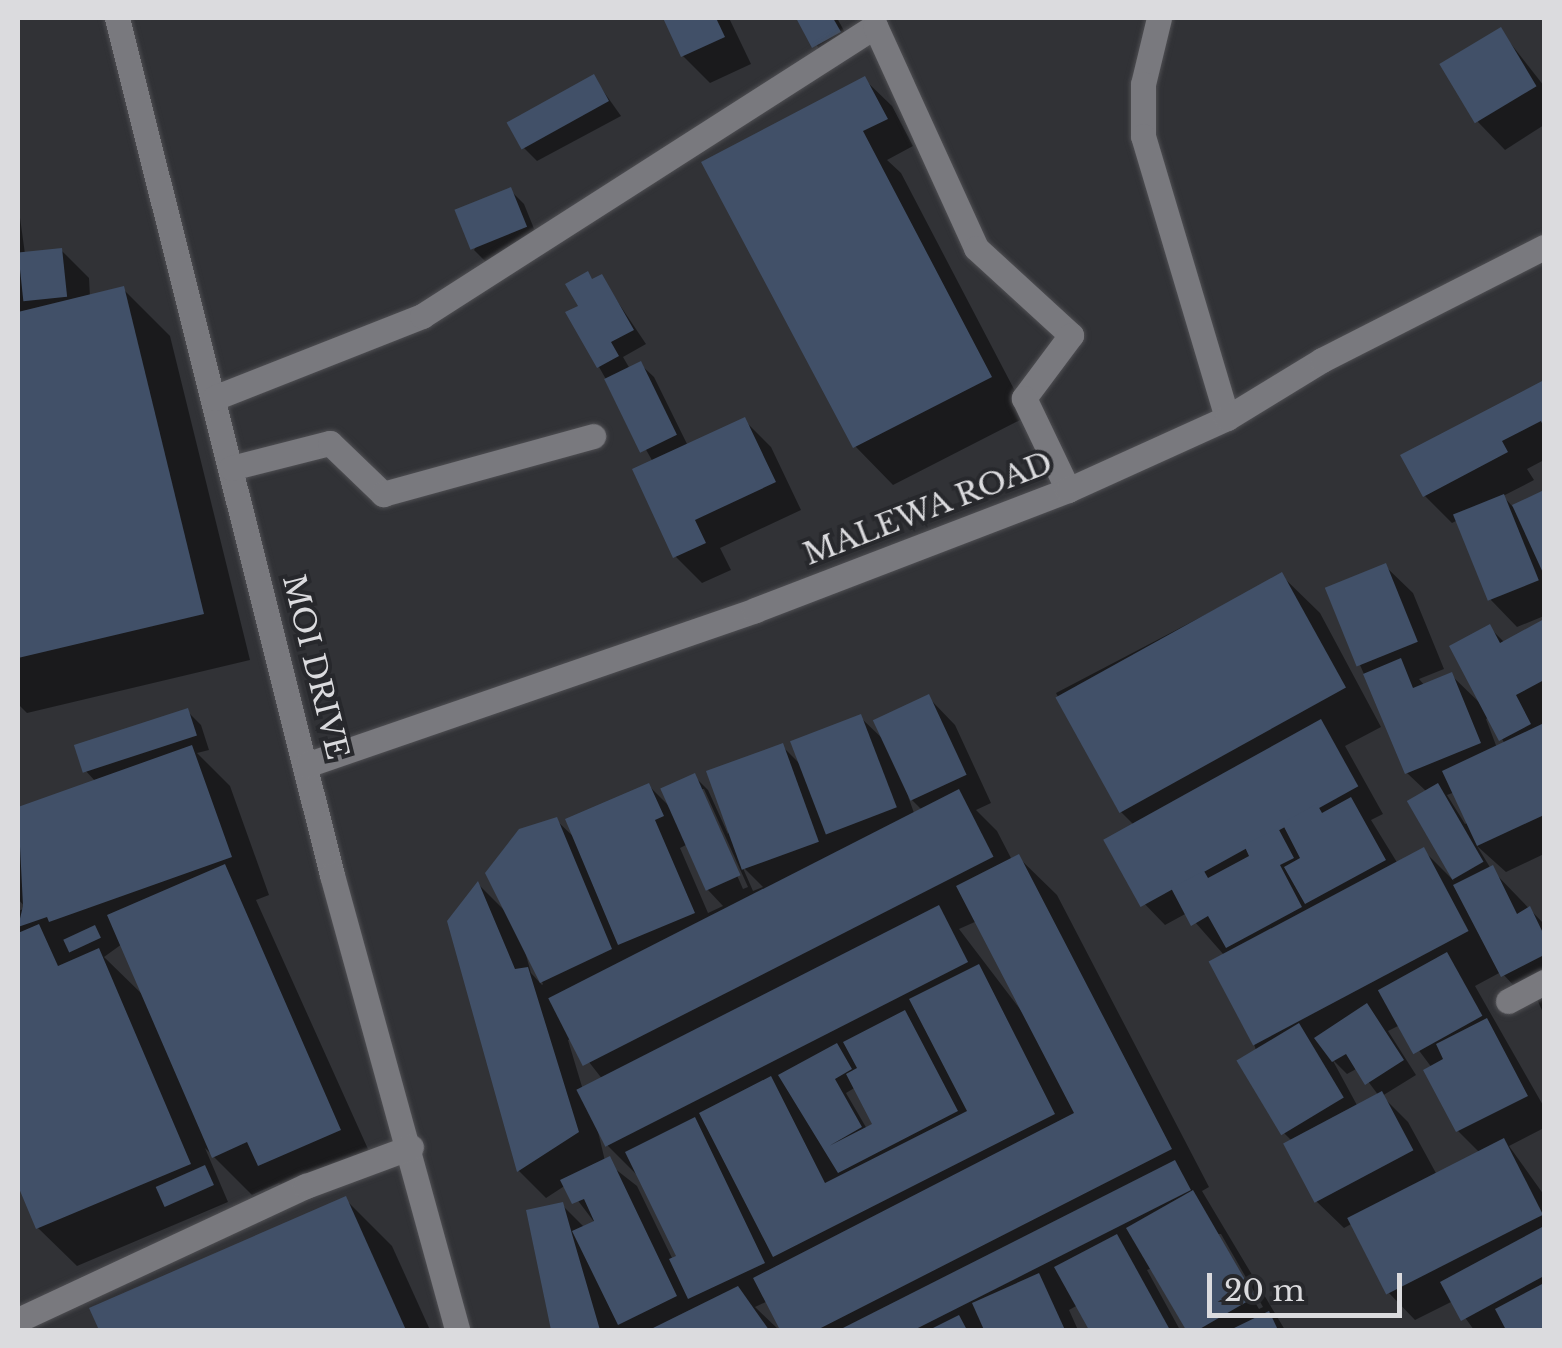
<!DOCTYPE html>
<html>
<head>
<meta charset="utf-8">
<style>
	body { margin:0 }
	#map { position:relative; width:1562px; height:1348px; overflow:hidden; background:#313236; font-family:"Libre Baskerville",serif }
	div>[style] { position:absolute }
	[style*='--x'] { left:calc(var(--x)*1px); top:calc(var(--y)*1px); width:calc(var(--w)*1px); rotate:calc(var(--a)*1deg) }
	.shadow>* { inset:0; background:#0007 }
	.building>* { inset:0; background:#415068; transform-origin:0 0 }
	.roads { filter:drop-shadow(0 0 2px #4f4f53) drop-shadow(0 0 2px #4f4f53) }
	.minor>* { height:25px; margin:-12.5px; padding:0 12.5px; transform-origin:12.5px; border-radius:12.5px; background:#79797e }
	span { translate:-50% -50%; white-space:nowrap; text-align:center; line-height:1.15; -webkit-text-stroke:8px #27282c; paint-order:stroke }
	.street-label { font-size:30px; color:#dbdbde }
	.frame { position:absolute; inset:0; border:20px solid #dbdbde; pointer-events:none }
	.scale { position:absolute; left:1207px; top:1273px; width:195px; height:45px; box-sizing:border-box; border:5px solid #dbdbde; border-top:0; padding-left:12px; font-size:30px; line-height:35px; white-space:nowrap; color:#dbdbde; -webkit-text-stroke:8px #27282c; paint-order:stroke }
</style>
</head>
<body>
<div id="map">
	<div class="shadow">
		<div style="clip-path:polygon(666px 18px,729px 18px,751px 64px,710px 83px,683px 56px)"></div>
		<div style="clip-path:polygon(798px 18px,837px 18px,853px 47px,827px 60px)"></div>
		<div style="clip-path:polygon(1500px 30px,1544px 86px,1544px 125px,1505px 150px,1478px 122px)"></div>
		<div style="clip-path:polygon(594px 78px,621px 116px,537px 161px,523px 147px)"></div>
		<div style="clip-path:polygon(864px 79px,892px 106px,913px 146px,887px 160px,901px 173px,1028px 416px,893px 485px,855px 446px,705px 163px)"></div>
		<div style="clip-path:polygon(510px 190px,524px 204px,539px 241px,487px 263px,474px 250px)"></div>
		<div style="clip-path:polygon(18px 203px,25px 254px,61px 250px,89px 278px,90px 297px,123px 289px,170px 336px,250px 660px,27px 713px,18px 704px)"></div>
		<div style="clip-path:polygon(601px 277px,646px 344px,623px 357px,630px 369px,640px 364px,654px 377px,688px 446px,744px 420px,771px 447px,801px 510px,720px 548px,731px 570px,702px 583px,675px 556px,653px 462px,599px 367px,581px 307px)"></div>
		<div style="clip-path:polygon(1544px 383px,1544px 460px,1527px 469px,1534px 480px,1503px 496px,1513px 507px,1544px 492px,1544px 616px,1517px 627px,1490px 599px,1458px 520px,1452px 523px,1425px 496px,1403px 456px)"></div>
		<div style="clip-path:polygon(evenodd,1385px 566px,1413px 593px,1444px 669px,1419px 679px,1425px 686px,1451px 675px,1481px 704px,1489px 627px,1505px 643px,1544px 622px,1544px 854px,1506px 872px,1477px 846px,1491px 869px,1544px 924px,1544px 1015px,1537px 999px,1530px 1003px,1501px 972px,1475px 986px,1544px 1107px,1544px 1128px,1509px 1146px,1544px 1195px,1544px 1330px,1474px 1330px,1453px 1301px,1415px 1320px,1388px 1292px,1353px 1223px,1344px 1228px,1316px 1201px,1286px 1145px,1293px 1142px,1284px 1133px,1224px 955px,1187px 913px,1165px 925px,1138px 897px,1133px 824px,1117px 808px,1056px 693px,1281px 575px,1320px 613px,1381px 727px,1345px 746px,1383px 814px,1371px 820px,1398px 864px,1423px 850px,1454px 881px,1410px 801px,1427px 792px,1407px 773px,1360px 665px,1385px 566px,1489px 717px,1505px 744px,1497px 748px,1486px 719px,1489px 717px,1385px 566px,1455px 792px,1469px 822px,1465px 824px,1447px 795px,1455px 792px,1385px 566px,1400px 1025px,1432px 1068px,1426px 1071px,1458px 1131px,1480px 1153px,1437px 1175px,1408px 1122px,1382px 1096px,1416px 1075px,1388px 1031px,1400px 1025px,1385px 566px,1332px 1059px,1347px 1074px,1358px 1068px,1379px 1096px,1358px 1107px,1332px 1059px)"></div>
		<div style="clip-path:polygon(evenodd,928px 697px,955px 725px,991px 803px,976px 810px,997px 831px,1012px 860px,1018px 857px,1057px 895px,1209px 1187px,1202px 1191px,1285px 1330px,1189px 1330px,1152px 1268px,1147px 1270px,1180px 1330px,1092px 1330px,1078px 1305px,1069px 1310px,1078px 1330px,783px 1330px,768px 1301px,755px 1307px,779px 1330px,553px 1330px,529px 1212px,562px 1205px,585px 1228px,595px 1223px,566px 1185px,546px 1198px,519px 1171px,449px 922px,478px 884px,506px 912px,556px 820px,576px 839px,649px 786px,671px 808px,694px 776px,708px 790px,728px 834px,782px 746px,802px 766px,860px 717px,885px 741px,928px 697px,699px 789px,704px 789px,748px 887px,743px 889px,699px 789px,928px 697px,908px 796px,922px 810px,914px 813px,908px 796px,928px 697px,688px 844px,708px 890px,723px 906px,708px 913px,680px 848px,688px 844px,928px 697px,742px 866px,763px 887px,753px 891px,742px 866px,928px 697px,977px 921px,1023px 1013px,959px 929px,977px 921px,928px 697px,523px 944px,543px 984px,542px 985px,531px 973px,523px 944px,928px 697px,571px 1039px,603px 1080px,583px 1090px,568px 1040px,571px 1039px,928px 697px,856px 1087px,876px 1125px,867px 1129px,846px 1093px,856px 1087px,928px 697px,596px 1123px,608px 1146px,642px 1180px,680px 1257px,673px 1260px,637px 1186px,605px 1161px,596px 1123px,928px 697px,1215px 1234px,1221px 1234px,1263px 1307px,1259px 1309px,1215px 1234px)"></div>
		<div style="clip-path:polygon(evenodd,187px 711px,201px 725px,209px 750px,197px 753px,230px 786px,269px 895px,256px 900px,377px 1169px,299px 1203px,279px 1183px,252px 1195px,205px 1148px,228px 1202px,77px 1266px,38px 1228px,18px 1179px,18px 911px,26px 908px,18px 899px,18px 809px,96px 782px,84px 769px,187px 711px,122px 944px,145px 997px,104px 957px,122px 944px)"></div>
		<div style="clip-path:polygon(345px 1199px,392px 1246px,430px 1330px,102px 1330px,93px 1309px)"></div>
	</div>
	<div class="building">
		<div style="clip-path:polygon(663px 18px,716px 18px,725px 37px,681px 57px)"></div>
		<div style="clip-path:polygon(796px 18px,833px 18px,841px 32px,812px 48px)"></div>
		<div style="left:1501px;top:27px;width:69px;height:72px;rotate:59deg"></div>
		<div style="left:594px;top:74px;width:31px;height:100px;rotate:61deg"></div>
		<div style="clip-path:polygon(865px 76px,888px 119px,863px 131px,992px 377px,853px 448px,701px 162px)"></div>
		<div style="left:511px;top:187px;width:43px;height:61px;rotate:68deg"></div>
		<div style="left:62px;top:248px;width:49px;height:44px;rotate:84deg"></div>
		<div style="clip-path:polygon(588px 271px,592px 279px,602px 274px,634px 330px,611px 342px,619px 356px,597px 368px,565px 312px,578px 306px,565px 284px)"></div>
		<div style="clip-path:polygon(124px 286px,204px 614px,18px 658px,18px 312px)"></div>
		<div style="left:641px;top:361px;width:82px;height:41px;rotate:64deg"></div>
		<div style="clip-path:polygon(1544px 380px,1544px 428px,1541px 421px,1502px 441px,1508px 452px,1423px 497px,1400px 455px)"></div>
		<div style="clip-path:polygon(745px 417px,776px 482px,695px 520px,706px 543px,673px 558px,632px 469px)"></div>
		<div style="clip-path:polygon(1544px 490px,1544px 575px,1512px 505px)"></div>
		<div style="left:1504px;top:494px;width:93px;height:55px;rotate:68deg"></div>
		<div style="left:1386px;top:563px;width:85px;height:66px;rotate:68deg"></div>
		<div style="left:1282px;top:572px;width:132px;height:259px;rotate:61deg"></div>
		<div style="clip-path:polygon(1544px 619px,1544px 680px,1516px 695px,1531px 724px,1499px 741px,1449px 646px,1490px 624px,1500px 643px)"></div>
		<div style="clip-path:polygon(1401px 658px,1413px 688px,1452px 672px,1481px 743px,1405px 774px,1363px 674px)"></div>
		<div style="left:929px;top:694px;width:89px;height:62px;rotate:65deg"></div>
		<div style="left:188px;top:708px;width:29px;height:120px;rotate:72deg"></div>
		<div style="left:861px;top:714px;width:100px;height:76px;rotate:69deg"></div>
		<div style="left:1321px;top:719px;width:77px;height:249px;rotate:61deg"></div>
		<div style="clip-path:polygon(1544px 723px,1544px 815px,1477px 846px,1442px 771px)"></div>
		<div style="left:783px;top:743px;width:105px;height:82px;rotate:70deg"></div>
		<div style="clip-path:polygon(192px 745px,232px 857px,49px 922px,47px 917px,18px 927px,23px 906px,18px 807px)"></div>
		<div style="left:695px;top:773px;width:112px;height:38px;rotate:66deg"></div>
		<div style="clip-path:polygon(649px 783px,664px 816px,655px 820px,695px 913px,618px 945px,565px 819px)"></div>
		<div style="left:1438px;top:783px;width:91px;height:36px;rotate:60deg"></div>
		<div style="left:959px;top:789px;width:76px;height:461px;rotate:63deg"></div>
		<div style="clip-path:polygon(1351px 797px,1386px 860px,1305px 904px,1284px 867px,1300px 858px,1282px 823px,1317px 804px,1322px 813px)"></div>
		<div style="clip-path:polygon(557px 817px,612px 949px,540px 983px,485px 873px,519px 829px)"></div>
		<div style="clip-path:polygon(1278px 828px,1294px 858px,1280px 865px,1302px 907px,1226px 948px,1208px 916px,1191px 926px,1171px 888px,1204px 871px,1208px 878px,1249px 856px,1244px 845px)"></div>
		<div style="left:1424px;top:847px;width:95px;height:244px;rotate:62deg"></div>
		<div style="clip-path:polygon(1019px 854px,1172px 1149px,817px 1330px,780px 1330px,753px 1278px,1074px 1113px,956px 886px)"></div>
		<div style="clip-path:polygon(225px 864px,341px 1130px,258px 1166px,247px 1142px,212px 1158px,107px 915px)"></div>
		<div style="clip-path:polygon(1493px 865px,1517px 914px,1530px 906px,1544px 935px,1544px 955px,1501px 977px,1453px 885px)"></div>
		<div style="clip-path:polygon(478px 881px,515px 969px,528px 967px,579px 1132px,517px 1172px,447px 921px)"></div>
		<div style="left:939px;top:905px;width:64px;height:407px;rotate:63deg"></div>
		<div style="clip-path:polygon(39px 924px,58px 966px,99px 948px,191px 1164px,36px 1229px,18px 1186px,18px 933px)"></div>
		<div style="left:95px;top:925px;width:14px;height:35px;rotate:65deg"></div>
		<div style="left:1447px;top:952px;width:73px;height:79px;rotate:61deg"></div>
		<div style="clip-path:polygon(979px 964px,1055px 1114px,773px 1257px,699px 1113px,771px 1076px,825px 1183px,967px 1111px,909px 999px)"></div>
		<div style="clip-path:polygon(1367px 1003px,1404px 1060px,1365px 1085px,1346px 1054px,1332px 1062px,1314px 1038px)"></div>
		<div style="clip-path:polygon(905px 1010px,958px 1111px,838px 1173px,778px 1075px,837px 1043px,852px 1069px,835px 1079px,862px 1127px,829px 1146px,872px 1124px,846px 1074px,857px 1068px,843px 1042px)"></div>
		<div style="clip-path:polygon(1487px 1018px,1528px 1096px,1456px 1132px,1423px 1070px,1443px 1059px,1436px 1044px)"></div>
		<div style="left:1299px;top:1023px;width:87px;height:73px;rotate:59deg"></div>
		<div style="left:1382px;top:1091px;width:67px;height:112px;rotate:62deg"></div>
		<div style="clip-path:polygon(695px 1117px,765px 1263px,688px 1299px,669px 1259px,676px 1256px,625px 1152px)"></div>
		<div style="left:1504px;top:1138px;width:86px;height:176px;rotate:63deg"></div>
		<div style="clip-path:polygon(610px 1156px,677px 1296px,618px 1325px,572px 1231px,594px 1221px,584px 1199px,572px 1204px,560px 1180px)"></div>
		<div style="clip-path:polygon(1175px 1160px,1191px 1190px,914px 1330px,839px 1330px)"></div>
		<div style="left:205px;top:1165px;width:22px;height:54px;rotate:66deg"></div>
		<div style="clip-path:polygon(1193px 1190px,1255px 1297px,1198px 1330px,1186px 1330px,1126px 1228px)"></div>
		<div style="clip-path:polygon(346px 1196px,406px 1330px,99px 1330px,89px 1308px)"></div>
		<div style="clip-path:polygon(563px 1202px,572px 1234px,600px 1330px,551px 1330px,526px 1210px)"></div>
		<div style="clip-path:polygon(1544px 1226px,1544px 1276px,1461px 1321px,1440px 1282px)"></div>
		<div style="clip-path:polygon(1117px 1234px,1170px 1330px,1089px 1330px,1054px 1267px)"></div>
		<div style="clip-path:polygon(1039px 1273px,1065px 1330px,984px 1330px,972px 1303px)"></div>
		<div style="clip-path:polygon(1544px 1283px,1544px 1330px,1506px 1330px,1495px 1309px)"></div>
		<div style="clip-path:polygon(738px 1286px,769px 1330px,649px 1330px)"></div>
		<div style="clip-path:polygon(1269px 1311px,1278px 1330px,1230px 1330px)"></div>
		<div style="clip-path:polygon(959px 1315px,967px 1330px,929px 1330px)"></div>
	</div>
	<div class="roads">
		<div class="minor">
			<div style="--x:117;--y:18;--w:884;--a:75.92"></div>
			<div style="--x:332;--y:875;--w:472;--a:74.6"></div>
			<div style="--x:1159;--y:18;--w:68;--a:103.6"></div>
			<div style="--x:1143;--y:84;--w:52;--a:90"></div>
			<div style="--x:1143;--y:136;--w:294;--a:73.4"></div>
			<div style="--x:214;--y:398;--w:224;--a:-21.5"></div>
			<div style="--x:422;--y:316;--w:538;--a:-32.63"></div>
			<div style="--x:875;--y:26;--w:244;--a:65.5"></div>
			<div style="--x:976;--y:248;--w:129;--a:42.5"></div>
			<div style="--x:1071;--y:335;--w:79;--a:126.7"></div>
			<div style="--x:1024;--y:398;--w:102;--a:64.4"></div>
			<div style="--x:231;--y:468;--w:102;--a:-14.2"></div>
			<div style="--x:330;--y:443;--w:74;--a:43.9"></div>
			<div style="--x:383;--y:494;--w:218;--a:-15.4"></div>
			<div style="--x:306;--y:765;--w:475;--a:-19"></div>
			<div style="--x:755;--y:610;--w:335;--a:-21"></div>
			<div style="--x:1068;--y:490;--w:175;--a:-24.4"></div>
			<div style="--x:1227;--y:418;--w:111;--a:-31.4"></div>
			<div style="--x:1322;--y:360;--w:249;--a:-27"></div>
			<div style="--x:1508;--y:1001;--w:41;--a:-27.8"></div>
			<div style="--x:18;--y:1320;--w:318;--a:-25"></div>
			<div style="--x:306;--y:1186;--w:112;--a:-20.4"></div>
		</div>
	</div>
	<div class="street-label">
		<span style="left:928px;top:509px;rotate:-21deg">MALEWA ROAD</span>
		<span style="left:315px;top:667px;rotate:76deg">MOI DRIVE</span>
	</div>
	<div class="frame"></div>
	<div class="scale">20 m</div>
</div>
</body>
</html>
